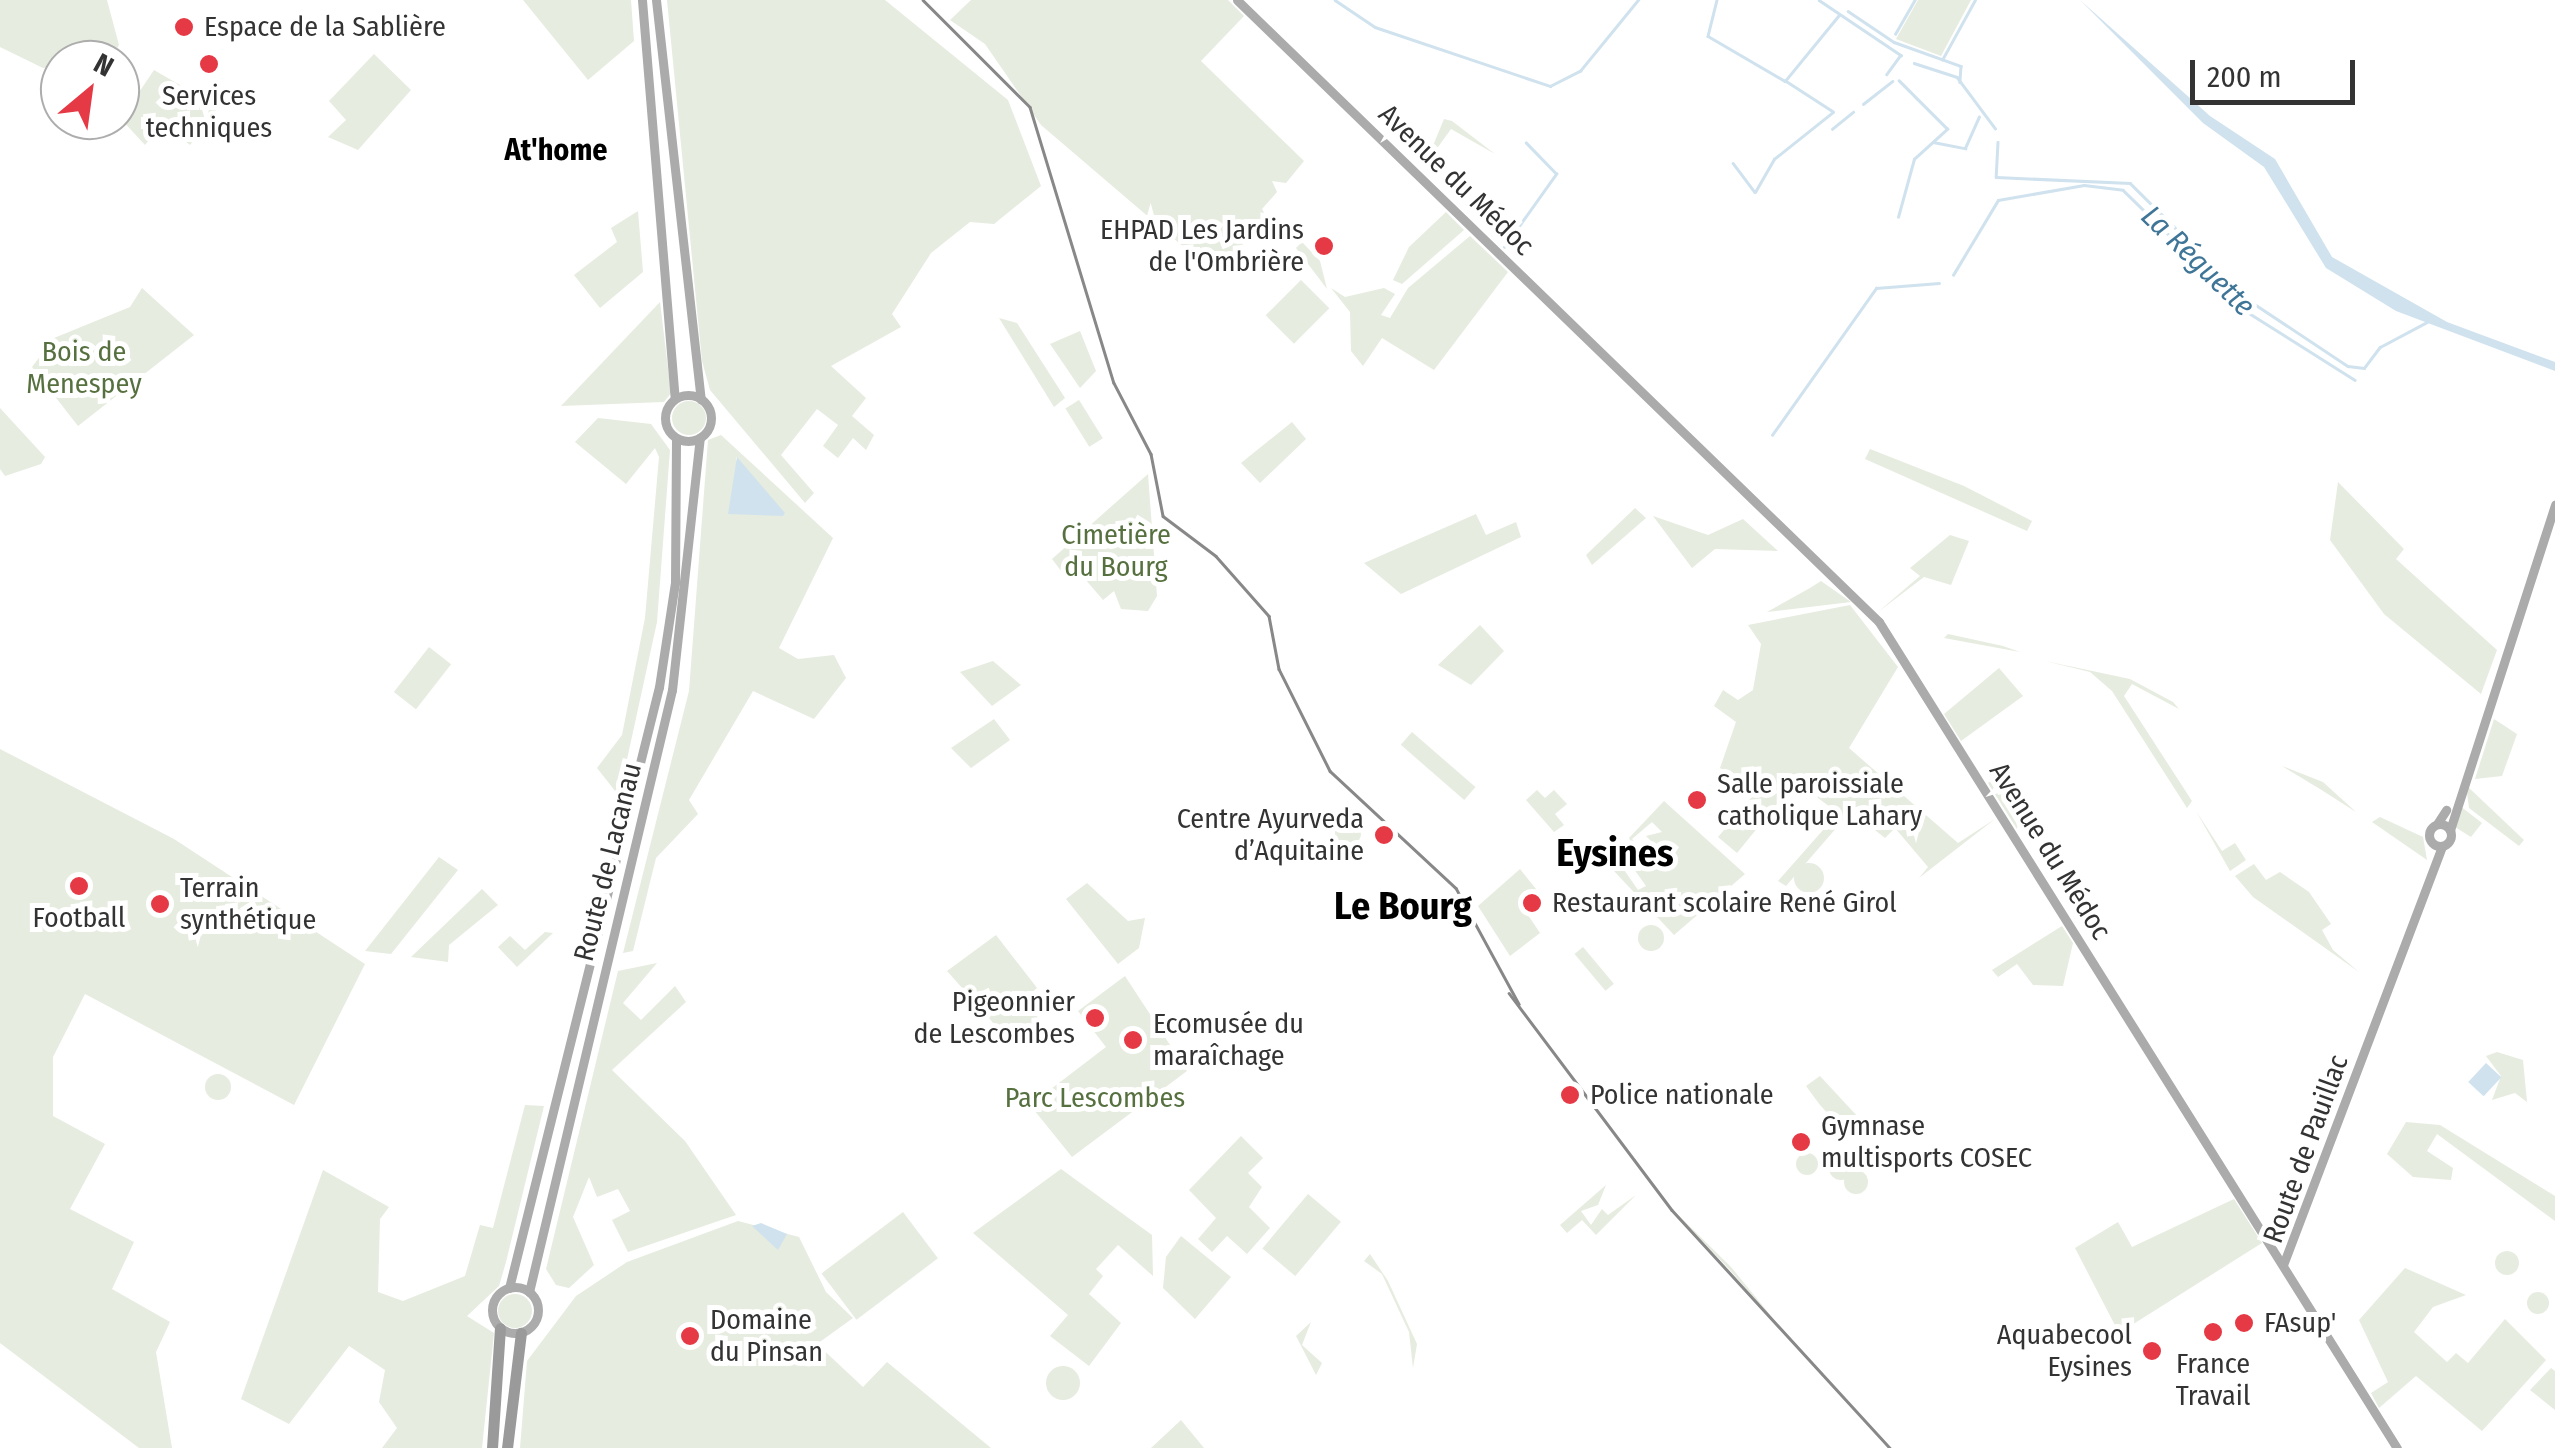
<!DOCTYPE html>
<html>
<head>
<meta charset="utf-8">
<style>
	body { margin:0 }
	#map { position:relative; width:2555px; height:1448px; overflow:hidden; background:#fff; font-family:"Fira Sans Condensed",sans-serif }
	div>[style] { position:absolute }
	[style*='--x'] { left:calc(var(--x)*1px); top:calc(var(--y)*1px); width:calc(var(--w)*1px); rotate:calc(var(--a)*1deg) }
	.green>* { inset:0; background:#e6ecdf; transform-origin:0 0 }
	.round { border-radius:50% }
	.water>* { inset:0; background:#cfe2ee; transform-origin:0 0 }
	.stream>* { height:2.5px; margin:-1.25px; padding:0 1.25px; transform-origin:1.25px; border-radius:1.25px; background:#cfe2ee }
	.major>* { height:9px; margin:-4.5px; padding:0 4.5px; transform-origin:4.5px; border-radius:4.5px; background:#ababab }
	.major>.ring { margin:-4.5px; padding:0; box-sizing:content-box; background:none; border:9px solid #ababab; border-radius:50% }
	.highway>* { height:11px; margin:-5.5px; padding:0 5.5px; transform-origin:5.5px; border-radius:5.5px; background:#9a9a9a }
	.tram>* { height:2.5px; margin:-1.25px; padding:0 1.25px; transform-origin:1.25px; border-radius:1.25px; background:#888 }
	.dots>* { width:28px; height:28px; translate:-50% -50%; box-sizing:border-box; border:5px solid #fff; border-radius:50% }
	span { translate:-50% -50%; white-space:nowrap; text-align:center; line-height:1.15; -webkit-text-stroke:10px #fff; paint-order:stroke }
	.poi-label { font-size:28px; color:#333 }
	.left { translate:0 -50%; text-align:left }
	.right { translate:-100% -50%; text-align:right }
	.street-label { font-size:28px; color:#333 }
	.park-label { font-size:28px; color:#56703f }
	.neighbourhood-label { font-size:30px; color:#000; font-weight:700 }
	.water-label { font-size:30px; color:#3f7597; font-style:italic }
	.district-label { font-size:38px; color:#000; font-weight:700 }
	.north { position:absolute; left:40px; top:40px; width:100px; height:100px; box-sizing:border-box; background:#fff; border:2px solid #adadad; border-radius:50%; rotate:29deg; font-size:28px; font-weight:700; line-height:40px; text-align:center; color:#333 }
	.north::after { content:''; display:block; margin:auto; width:35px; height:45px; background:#e63946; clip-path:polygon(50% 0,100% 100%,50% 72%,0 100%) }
	.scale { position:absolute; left:2190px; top:60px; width:165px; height:45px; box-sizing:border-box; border:5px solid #333; border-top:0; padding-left:12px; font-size:30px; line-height:35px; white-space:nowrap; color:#333; -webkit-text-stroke:8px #fff; paint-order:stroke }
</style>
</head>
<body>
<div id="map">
	<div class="green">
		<div style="clip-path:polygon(0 0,107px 0,119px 45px,110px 60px,43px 68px,0 47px)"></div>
		<div style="clip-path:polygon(523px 0,631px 0,634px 41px,588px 80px)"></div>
		<div style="clip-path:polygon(667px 0,885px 0,1008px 100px,1041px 186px,994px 224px,970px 222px,931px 253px,892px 314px,901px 327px,831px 366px,866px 398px,852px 416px,874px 435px,866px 450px,853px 438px,838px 458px,823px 446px,838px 425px,817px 409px,781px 455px,814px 493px,805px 503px,710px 390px,702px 361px)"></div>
		<div style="clip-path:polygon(971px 0,1228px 0,1244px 16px,1201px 61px,1304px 161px,1286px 183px,1272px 181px,1277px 192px,1262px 209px,1281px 244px,1255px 233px,1213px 272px,1041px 125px,985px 44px,950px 20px)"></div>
		<div style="clip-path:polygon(1918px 0,1971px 0,1941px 56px,1896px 39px)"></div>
		<div style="clip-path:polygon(374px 54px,411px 90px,358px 150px,328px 137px,346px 120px,329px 101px)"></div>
		<div style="clip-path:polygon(154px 70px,218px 107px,190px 145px,162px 123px,145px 145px,121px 119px)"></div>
		<div style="clip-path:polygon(1444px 119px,1452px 121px,1495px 154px,1451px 129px,1425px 165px)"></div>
		<div style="clip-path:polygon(638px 211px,643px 272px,600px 308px,574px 275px,617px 242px,611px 228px)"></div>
		<div style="clip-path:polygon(1446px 212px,1464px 230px,1402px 284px,1393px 280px,1409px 247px)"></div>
		<div style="clip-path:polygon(1470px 236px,1508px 272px,1434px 370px,1382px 338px,1363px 366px,1351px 351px,1350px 312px,1331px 288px,1345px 297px,1384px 288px,1395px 294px,1381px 315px,1390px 318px,1408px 288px)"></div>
		<div style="clip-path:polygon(1302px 242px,1320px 261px,1327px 289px,1296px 248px)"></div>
		<div style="left:1301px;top:280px;width:40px;height:50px;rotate:45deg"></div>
		<div style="clip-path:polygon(142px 288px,194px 335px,78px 426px,32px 367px,54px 338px,130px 307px)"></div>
		<div style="clip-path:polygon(660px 302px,671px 393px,664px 402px,561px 406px)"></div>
		<div style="clip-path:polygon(999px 318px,1017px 323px,1065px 398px,1054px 407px)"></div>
		<div style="clip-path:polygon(1080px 331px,1096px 371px,1080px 388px,1050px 344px)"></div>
		<div style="left:1079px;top:400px;width:45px;height:16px;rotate:58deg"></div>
		<div class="round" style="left:672px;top:401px;width:34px;height:34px"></div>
		<div style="clip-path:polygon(0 408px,45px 457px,41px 464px,5px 476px,0 469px)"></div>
		<div style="clip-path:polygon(598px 418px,651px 424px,670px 450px,657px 622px,619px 796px,597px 768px,622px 735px,645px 618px,659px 457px,655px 448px,626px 484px,575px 442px)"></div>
		<div style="clip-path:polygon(1292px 422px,1306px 439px,1260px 483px,1241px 463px)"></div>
		<div style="clip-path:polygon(evenodd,721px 435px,833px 538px,779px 648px,798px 659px,834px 655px,846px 678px,814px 719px,753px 691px,689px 800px,698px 814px,656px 858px,633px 951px,623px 953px,689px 691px,708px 440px,721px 435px,736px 457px,784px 514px,782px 516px,744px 508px,736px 457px)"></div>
		<div style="clip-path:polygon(1870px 449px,1964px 486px,2032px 521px,2027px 531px,1865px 459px)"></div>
		<div style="clip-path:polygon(1148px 474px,1157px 596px,1148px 611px,1121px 609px,1114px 591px,1103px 600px,1079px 572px,1068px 580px,1052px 559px)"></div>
		<div style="clip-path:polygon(2338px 482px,2404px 549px,2396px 559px,2497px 650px,2481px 694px,2384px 614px,2330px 540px)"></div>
		<div style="clip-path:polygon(1635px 508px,1646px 518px,1592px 565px,1586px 555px)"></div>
		<div style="clip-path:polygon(1476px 514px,1486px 535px,1516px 522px,1521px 537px,1401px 594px,1364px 563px)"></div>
		<div style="clip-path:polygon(1653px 516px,1708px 535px,1743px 519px,1778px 551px,1715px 549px,1692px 568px)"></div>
		<div style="clip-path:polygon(1950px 535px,1969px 541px,1951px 585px,1924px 577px,1878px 612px,1920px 576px,1910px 568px)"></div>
		<div style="clip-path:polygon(1821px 581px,1851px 602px,1767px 612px,1810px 588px)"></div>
		<div style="clip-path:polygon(1850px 605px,1898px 667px,1849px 748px,1958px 843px,1995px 819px,1919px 878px,1928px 867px,1895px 828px,1885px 838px,1851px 811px,1786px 886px,1778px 881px,1838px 813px,1806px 789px,1781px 799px,1737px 853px,1718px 837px,1756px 792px,1720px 768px,1736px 722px,1714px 706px,1723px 690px,1738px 700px,1753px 690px,1761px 644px,1748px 625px)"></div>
		<div style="clip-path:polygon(1480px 625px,1504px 651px,1471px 685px,1438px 665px)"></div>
		<div style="clip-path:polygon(1948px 634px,2003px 646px,2020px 652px,1944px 638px)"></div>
		<div style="left:429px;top:647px;width:28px;height:57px;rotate:38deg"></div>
		<div style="clip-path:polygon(993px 661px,1021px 685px,992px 706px,960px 672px)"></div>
		<div style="clip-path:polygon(2045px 661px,2130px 679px,2173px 702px,2179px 709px,2132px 684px,2124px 696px,2192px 801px,2187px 808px,2112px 691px,2090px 672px)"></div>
		<div style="clip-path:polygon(1999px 668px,2023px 696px,1961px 741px,1944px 714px)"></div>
		<div style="clip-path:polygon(994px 719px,1010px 740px,971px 768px,951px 748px)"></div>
		<div style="clip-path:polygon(2494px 719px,2517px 734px,2502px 776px,2475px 779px)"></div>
		<div style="left:1412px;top:732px;width:84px;height:17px;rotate:41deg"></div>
		<div style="clip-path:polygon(0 749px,174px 839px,365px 964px,294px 1105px,85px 994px,53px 1057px,53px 1116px,105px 1144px,70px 1209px,134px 1242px,112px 1289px,170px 1322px,156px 1352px,172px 1448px,139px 1448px,0 1343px)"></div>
		<div style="clip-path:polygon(2282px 766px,2323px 782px,2356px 812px,2320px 789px)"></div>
		<div style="clip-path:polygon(1997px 776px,2019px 804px,2017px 829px,1988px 783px)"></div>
		<div style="clip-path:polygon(2466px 785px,2524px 840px,2519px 846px,2469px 808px)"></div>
		<div style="clip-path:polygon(1537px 790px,1545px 798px,1554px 790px,1567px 804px,1555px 814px,1564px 825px,1554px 832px,1526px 800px)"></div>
		<div style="clip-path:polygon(evenodd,1664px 801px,1745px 874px,1674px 935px,1614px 871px,1622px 867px,1638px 890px,1646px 886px,1629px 862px,1638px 854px,1629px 838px,1664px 801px,1652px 822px,1662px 832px,1646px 836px,1653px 843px,1644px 851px,1632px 839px,1652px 822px)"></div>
		<div style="clip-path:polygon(2460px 806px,2482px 823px,2471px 837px,2455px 827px)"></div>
		<div style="clip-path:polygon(2196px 811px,2222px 851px,2235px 843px,2246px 860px,2230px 871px)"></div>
		<div style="clip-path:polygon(2380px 817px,2423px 837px,2427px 860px,2372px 822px)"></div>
		<div class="round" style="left:1335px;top:820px;width:26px;height:26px"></div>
		<div style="clip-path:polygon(439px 857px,458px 870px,391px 954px,365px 951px)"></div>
		<div class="round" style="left:1794px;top:863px;width:30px;height:30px"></div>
		<div style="clip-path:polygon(2254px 864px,2266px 880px,2280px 872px,2309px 892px,2331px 924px,2322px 930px,2333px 950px,2359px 972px,2253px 897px,2235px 876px)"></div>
		<div style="clip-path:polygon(1520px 869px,1536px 889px,1520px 903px,1540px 933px,1510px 956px,1478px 906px)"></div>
		<div style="clip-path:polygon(1087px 883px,1128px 921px,1145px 918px,1139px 948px,1118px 964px,1066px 899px)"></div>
		<div style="clip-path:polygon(482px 889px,498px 905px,449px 945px,448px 962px,411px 957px)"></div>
		<div class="round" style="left:1638px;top:925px;width:26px;height:26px"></div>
		<div style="clip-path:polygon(2062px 926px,2073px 943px,2063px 986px,2033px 985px,2017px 964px,1998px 977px,1992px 970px)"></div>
		<div style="clip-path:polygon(545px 932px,553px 933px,517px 967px,498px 947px,510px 936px,525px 950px)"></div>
		<div style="clip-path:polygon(996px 935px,1037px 988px,1023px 1000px,1042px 1022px,1012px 1044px,947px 971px)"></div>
		<div style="left:1583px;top:947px;width:48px;height:11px;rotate:50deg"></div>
		<div style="clip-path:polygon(657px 963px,623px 1003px,641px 1020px,675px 986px,686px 1002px,612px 1070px,685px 1141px,736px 1215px,628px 1252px,612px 1220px,630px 1211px,618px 1189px,597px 1197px,589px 1177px,573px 1217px,594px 1265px,569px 1288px,556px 1285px,546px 1269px,618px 971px)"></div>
		<div style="clip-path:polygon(1125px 976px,1187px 1071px,1072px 1157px,1030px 1105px,1106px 1047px,1078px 1011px)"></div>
		<div style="clip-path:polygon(2497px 1052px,2523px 1060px,2527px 1102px,2515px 1093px,2492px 1100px,2501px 1076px,2486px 1056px)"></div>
		<div class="round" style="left:205px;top:1074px;width:26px;height:26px"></div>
		<div style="clip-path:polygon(1820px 1076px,1858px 1117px,1856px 1124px,1841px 1128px,1820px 1105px,1806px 1086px)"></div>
		<div style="clip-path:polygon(525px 1105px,544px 1106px,506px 1262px,499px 1286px,467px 1316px,494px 1333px,482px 1448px,382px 1448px,397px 1428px,379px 1402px,385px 1370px,349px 1346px,289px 1424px,241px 1399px,323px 1170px,389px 1207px,380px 1219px,378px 1292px,403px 1301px,465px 1276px,480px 1225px,493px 1228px)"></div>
		<div style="clip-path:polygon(2406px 1122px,2440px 1125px,2555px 1196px,2555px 1221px,2437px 1134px,2427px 1151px,2453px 1168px,2451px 1180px,2413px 1177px,2387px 1154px)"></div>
		<div style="clip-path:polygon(1241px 1136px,1263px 1158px,1248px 1173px,1262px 1187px,1249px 1207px,1270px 1228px,1247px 1254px,1227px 1236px,1212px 1252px,1198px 1239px,1216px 1218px,1189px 1190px)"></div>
		<div class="round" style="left:1796px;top:1153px;width:22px;height:22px"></div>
		<div class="round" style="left:1829px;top:1156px;width:24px;height:24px"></div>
		<div style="clip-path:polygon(1061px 1169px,1152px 1235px,1153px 1276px,1118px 1245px,1096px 1269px,1103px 1276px,1089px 1294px,1121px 1323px,1089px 1366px,1050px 1336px,1068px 1315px,973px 1233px)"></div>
		<div class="round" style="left:1844px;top:1170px;width:24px;height:24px"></div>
		<div style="clip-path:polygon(1606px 1185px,1598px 1205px,1581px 1211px,1591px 1225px,1602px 1209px,1608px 1215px,1636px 1195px,1596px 1235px,1582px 1220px,1567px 1233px,1560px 1225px)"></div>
		<div style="left:1308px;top:1194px;width:43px;height:71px;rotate:40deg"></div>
		<div style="clip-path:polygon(1661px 1198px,1731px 1267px,1794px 1344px,1729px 1269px)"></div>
		<div style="clip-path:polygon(2234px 1199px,2262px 1243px,2119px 1333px,2075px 1248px,2118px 1222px,2132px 1247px)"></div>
		<div style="left:903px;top:1212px;width:58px;height:102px;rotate:53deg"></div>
		<div style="clip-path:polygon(738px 1221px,799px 1237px,826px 1292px,853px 1318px,817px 1344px,863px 1387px,887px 1362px,991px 1448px,520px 1448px,527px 1361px,576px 1296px,627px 1262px)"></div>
		<div style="clip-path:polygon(1181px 1236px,1231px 1277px,1195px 1319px,1163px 1288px,1166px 1257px)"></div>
		<div class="round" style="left:2495px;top:1251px;width:24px;height:24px"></div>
		<div style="clip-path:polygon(1370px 1254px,1388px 1281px,1417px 1344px,1413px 1368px,1409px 1332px,1382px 1274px,1364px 1261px)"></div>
		<div style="clip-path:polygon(2405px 1268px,2466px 1295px,2433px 1307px,2414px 1332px,2447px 1362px,2456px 1353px,2468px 1363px,2505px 1319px,2546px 1360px,2482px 1431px,2416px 1376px,2379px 1408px,2371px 1393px,2388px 1382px,2359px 1320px)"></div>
		<div class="round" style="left:2527px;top:1292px;width:22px;height:22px"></div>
		<div class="round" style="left:498px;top:1294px;width:34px;height:34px"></div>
		<div style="clip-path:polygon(1311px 1322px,1302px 1345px,1322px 1363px,1316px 1375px,1296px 1336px)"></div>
		<div class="round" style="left:1046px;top:1366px;width:34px;height:34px"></div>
		<div style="clip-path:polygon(2551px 1368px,2555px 1371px,2555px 1410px,2530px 1390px)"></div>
		<div style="clip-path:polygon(1181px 1420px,1204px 1448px,1151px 1448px)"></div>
	</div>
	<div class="water">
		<div style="clip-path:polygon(2080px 0,2210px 116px,2275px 159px,2332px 257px,2447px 322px,2555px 362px,2555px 371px,2396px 311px,2326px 268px,2264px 167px,2203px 123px)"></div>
		<div style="clip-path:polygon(737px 457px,785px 513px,783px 516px,728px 514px)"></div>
		<div style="left:2486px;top:1063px;width:21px;height:26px;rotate:43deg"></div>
		<div style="clip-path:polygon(761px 1223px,787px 1234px,778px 1250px,752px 1226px)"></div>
	</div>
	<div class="stream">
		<div style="--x:1335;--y:0;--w:48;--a:34"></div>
		<div style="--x:1375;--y:27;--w:185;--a:18.6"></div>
		<div style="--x:1550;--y:86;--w:34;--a:-27"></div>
		<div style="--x:1580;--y:71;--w:92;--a:-50.8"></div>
		<div style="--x:1717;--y:0;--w:37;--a:104"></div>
		<div style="--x:1708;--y:36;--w:89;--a:30.3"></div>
		<div style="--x:1819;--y:0;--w:99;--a:33.9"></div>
		<div style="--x:1901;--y:55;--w:24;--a:126"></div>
		<div style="--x:1848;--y:11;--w:55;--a:34"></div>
		<div style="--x:1894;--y:42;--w:71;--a:19.7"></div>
		<div style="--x:1961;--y:66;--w:16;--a:94"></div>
		<div style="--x:1895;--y:34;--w:39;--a:-60"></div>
		<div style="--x:1942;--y:60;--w:68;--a:-61.2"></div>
		<div style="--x:1914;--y:63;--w:45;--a:18"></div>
		<div style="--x:1957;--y:77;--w:64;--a:53.3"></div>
		<div style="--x:1863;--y:104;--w:37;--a:-38"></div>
		<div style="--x:1832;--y:129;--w:27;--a:-39"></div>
		<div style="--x:1933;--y:142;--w:33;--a:11"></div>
		<div style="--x:1965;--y:148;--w:34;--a:-66"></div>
		<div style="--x:1998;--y:142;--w:35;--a:93"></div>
		<div style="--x:1996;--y:177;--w:134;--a:2.6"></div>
		<div style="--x:2130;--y:183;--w:165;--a:44.8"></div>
		<div style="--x:2247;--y:299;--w:121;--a:33.6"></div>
		<div style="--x:2348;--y:366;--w:16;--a:7"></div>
		<div style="--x:2364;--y:368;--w:26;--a:-53"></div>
		<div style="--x:2380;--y:347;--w:53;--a:-28"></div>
		<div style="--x:1733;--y:163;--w:36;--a:53"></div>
		<div style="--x:1755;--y:192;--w:38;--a:-60"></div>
		<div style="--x:1774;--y:159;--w:75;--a:-38.5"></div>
		<div style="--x:1833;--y:112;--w:57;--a:-147.1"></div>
		<div style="--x:1785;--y:81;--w:85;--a:-50.7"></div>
		<div style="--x:1898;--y:217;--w:60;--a:-74.6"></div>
		<div style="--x:1914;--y:159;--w:45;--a:-42.3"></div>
		<div style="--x:1947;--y:129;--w:68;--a:-135"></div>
		<div style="--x:1504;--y:247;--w:90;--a:-54.5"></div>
		<div style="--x:1556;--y:174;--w:43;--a:-134.1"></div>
		<div style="--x:1953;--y:275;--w:87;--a:-59"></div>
		<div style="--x:1998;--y:200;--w:87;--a:-9.9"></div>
		<div style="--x:2084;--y:185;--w:39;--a:7"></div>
		<div style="--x:2123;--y:190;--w:176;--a:44.3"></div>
		<div style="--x:2249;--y:313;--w:125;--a:32.3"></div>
		<div style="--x:1772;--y:435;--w:180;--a:-54.7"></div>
		<div style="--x:1876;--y:288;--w:63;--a:-4.5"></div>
	</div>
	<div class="major">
		<div style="--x:642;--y:0;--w:400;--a:85.3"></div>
		<div style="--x:656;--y:0;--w:402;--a:83.6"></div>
		<div style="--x:1237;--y:0;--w:894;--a:44.09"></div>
		<div style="--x:1879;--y:622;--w:975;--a:57.91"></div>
		<div class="ring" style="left:665px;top:395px;width:37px;height:37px"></div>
		<div class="ring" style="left:2429px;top:824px;width:13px;height:13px"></div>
		<div style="--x:2437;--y:824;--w:17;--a:-57"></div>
		<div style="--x:2450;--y:830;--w:342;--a:-72.1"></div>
		<div style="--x:2283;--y:1265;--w:448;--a:-69.2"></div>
		<div class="ring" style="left:492px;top:1287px;width:37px;height:37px"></div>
		<div style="--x:509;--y:1288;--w:619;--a:-75.99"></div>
		<div style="--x:659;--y:687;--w:105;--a:-81.3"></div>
		<div style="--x:675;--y:583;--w:145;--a:-89.6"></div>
		<div style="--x:529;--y:1292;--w:619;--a:-76.64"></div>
		<div style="--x:672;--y:690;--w:254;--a:-83.7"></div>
	</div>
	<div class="highway">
		<div style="--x:492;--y:1448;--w:120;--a:-86.2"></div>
		<div style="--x:507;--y:1448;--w:116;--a:-83.1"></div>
	</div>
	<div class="tram">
		<div style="--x:923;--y:0;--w:151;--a:45"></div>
		<div style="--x:1030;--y:107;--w:288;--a:73.1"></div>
		<div style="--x:1114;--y:383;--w:80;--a:62.5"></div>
		<div style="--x:1151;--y:454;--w:63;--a:79"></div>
		<div style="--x:1163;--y:516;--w:66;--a:37"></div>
		<div style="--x:1216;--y:556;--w:80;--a:48.5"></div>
		<div style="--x:1269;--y:616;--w:54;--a:79.3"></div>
		<div style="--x:1279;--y:669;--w:114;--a:63.4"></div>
		<div style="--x:1330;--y:771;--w:172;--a:42.9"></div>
		<div style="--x:1456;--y:888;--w:132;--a:61.5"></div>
		<div style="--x:1509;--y:993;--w:271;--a:53.1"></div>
		<div style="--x:1672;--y:1210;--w:323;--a:47.5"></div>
	</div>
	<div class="dots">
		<div style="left:184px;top:27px;background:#e63946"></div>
		<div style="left:209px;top:64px;background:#e63946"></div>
		<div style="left:1324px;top:246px;background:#e63946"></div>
		<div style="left:1697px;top:800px;background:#e63946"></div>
		<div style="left:1384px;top:835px;background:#e63946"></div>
		<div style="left:79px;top:886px;background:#e63946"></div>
		<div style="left:1532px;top:903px;background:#e63946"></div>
		<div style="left:160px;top:904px;background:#e63946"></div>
		<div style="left:1095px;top:1018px;background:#e63946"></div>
		<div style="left:1133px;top:1040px;background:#e63946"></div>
		<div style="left:1570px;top:1095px;background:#e63946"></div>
		<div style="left:1801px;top:1142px;background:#e63946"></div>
		<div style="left:2244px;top:1323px;background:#e63946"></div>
		<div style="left:2213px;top:1332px;background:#e63946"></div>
		<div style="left:690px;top:1336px;background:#e63946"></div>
		<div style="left:2152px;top:1351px;background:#e63946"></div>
	</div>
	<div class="poi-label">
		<span class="left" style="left:204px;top:27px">Espace de la Sablière</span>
		<span style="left:209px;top:112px">Services<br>techniques</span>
		<span class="right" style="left:1304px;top:246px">EHPAD Les Jardins<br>de l'Ombrière</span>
		<span class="left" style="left:1717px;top:800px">Salle paroissiale<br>catholique Lahary</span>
		<span class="right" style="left:1364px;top:835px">Centre Ayurveda<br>d’Aquitaine</span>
		<span class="left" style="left:180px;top:904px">Terrain<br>synthétique</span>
		<span class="left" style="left:1552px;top:903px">Restaurant scolaire René Girol</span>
		<span style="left:79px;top:918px">Football</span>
		<span class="right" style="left:1075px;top:1018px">Pigeonnier<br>de Lescombes</span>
		<span class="left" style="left:1153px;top:1040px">Ecomusée du<br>maraîchage</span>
		<span class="left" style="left:1590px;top:1095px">Police nationale</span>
		<span class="left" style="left:1821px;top:1142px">Gymnase<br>multisports COSEC</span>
		<span class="left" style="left:710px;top:1336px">Domaine<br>du Pinsan</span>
		<span class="left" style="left:2264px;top:1323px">FAsup'</span>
		<span class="right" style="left:2132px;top:1351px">Aquabecool<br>Eysines</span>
		<span style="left:2213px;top:1380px">France<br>Travail</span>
	</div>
	<div class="street-label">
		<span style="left:1456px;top:180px;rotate:44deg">Avenue du Médoc</span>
		<span style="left:2050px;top:851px;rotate:58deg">Avenue du Médoc</span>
		<span style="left:608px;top:862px;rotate:-76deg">Route de Lacanau</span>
		<span style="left:2306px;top:1149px;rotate:-70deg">Route de Pauillac</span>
	</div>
	<div class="park-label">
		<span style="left:84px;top:368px">Bois de<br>Menespey</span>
		<span style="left:1116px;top:551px">Cimetière<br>du Bourg</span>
		<span style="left:1095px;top:1098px">Parc Lescombes</span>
	</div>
	<div class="neighbourhood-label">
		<span style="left:556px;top:150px">At'home</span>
	</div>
	<div class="water-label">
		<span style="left:2198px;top:261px;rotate:44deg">La Réguette</span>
	</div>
	<div class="district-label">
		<span style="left:1615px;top:854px">Eysines</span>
		<span style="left:1403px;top:907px">Le Bourg</span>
	</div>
	<div class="north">N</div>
	<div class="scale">200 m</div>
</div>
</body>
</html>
